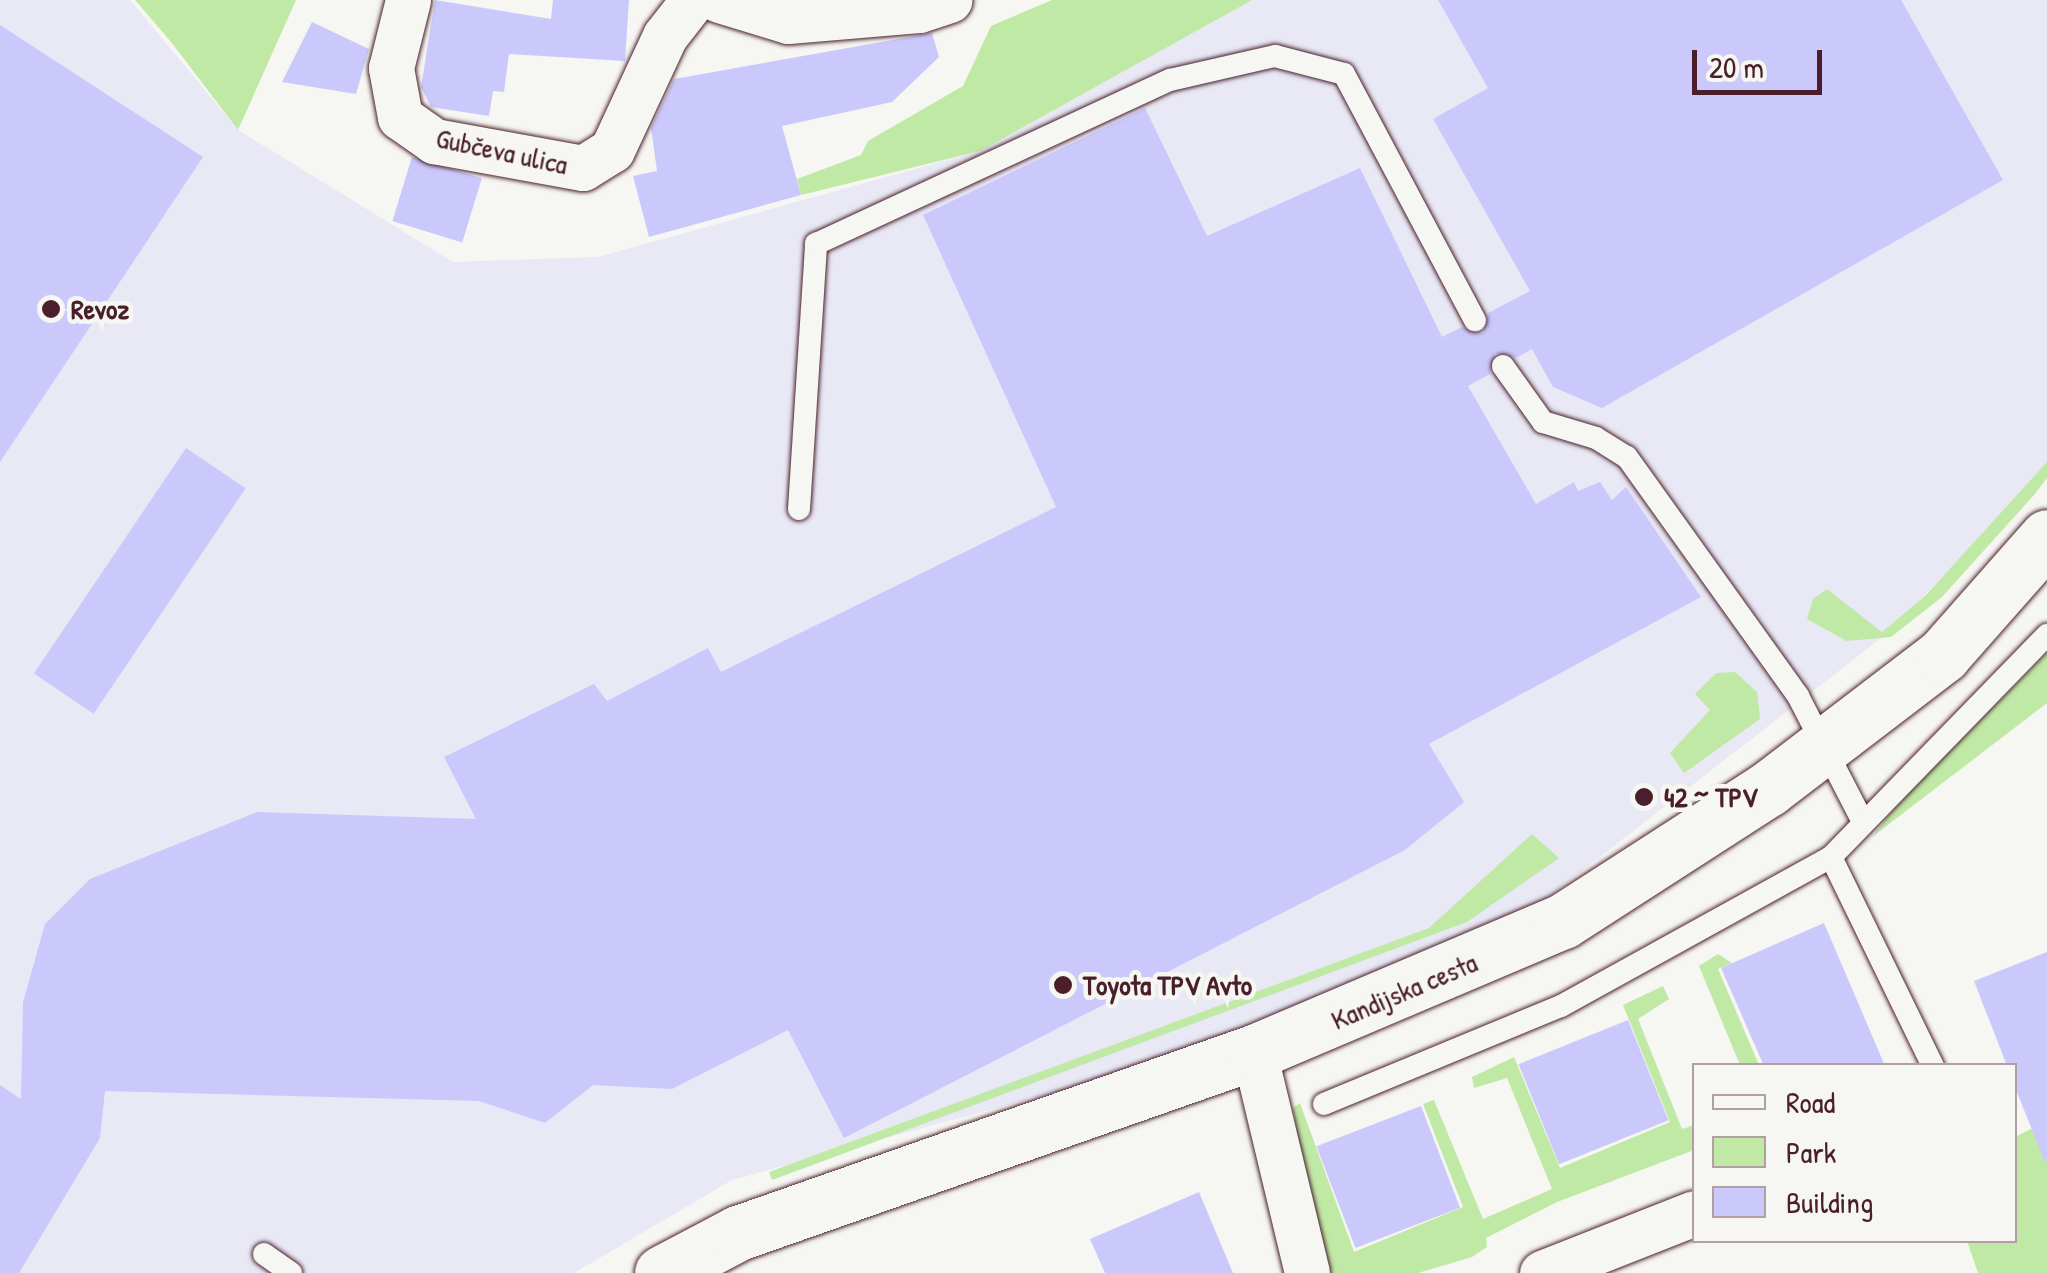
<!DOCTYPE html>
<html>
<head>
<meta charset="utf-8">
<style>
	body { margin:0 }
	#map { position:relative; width:2047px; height:1273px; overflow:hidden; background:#f6f6f2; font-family:"Patrick Hand",sans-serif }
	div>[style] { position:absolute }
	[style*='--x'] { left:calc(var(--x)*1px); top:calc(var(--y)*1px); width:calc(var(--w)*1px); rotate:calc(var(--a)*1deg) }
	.built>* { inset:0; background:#e9e8f5 }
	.green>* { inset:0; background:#c0e9a5 }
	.building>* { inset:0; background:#cbc9fc; transform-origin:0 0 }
	.roads { filter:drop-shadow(0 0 2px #4a1f2b) drop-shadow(0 0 2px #4a1f2b) }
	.service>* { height:22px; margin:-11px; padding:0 11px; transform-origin:11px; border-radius:11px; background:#f6f6f2 }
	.minor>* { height:45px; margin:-22.5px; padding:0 22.5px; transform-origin:22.5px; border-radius:22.5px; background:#f6f6f2 }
	.secondary>* { height:55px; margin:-27.5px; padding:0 27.5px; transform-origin:27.5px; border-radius:27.5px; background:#f6f6f2 }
	.dots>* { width:28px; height:28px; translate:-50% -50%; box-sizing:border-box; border:5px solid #f6f6f2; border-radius:50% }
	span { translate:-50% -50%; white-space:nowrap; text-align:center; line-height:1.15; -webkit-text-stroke:9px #f6f6f2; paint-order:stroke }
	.street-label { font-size:28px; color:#4a1f2b }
	.poi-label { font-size:28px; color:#4a1f2b; font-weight:700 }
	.left { translate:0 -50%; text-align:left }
	.legend { position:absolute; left:1692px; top:1063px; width:325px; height:180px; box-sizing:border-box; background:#f6f6f2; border:2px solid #b1a0a2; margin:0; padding:12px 18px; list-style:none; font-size:30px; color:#4a1f2b }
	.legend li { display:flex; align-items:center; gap:20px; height:50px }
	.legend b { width:50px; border:2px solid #b1a0a2 }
	.scale { position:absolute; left:1692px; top:50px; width:130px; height:45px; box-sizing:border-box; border:5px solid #4a1f2b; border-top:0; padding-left:12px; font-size:30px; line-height:35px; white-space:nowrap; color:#4a1f2b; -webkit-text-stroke:8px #f6f6f2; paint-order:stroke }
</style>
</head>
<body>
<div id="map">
	<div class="built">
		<div style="clip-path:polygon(0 0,130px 0,238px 130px,453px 262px,598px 257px,980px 151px,1218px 0,2047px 0,2047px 471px,1885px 635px,1483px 948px,1110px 1077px,732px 1180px,574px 1273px,0 1273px)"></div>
	</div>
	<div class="green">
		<div style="clip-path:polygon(135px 0,296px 0,238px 130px,172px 43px)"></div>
		<div style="clip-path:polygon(1052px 0,1252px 0,980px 151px,801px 195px,797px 179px,861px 155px,868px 141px,963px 86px,991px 26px)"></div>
		<div style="clip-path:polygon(2047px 462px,2047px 478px,2034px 495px,1942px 597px,1891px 637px,1847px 641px,1807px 619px,1813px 599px,1827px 589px,1882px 632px,1926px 595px)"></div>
		<div style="clip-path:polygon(2047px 653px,2047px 703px,1872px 837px,1897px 805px)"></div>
		<div style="clip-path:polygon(1735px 672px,1757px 692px,1760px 719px,1684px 773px,1670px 753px,1710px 710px,1695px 694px,1716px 673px)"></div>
		<div style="clip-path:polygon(1532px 834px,1559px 858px,1467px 922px,772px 1180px,769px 1172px,1429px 928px)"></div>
		<div style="clip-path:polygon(1718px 954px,1732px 963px,1718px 969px,1759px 1065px,1740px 1065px,1699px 966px)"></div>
		<div style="clip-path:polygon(1663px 986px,1669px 999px,1638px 1019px,1682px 1129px,1694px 1125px,1694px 1150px,1557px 1202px,1486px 1238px,1487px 1247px,1472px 1257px,1418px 1273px,1320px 1273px,1293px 1108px,1300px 1103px,1354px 1252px,1463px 1207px,1423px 1104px,1434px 1100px,1483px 1219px,1552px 1189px,1507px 1078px,1474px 1088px,1472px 1077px,1514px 1057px,1560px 1168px,1670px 1122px,1623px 1005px)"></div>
		<div style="clip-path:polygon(2047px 1121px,2047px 1273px,1978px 1273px,1967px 1241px,2014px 1240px,2015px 1137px)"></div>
	</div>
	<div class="building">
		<div style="clip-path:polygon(435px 0,551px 19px,553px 0,629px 0,625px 61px,509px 54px,504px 92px,493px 91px,489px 116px,431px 107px,421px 87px)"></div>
		<div style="clip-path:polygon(1438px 0,1901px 0,2003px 180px,1602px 408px,1553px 387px,1532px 349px,1516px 358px,1495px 353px,1490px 374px,1468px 386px,1536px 504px,1574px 482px,1578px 491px,1600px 482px,1612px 500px,1626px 487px,1701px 597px,1429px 744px,1464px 802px,1405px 850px,844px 1138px,788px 1030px,672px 1089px,593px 1085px,545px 1123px,479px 1101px,105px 1091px,100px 1138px,19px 1273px,0 1273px,0 1085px,21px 1099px,23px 1002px,45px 924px,90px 879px,257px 812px,476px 819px,444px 757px,594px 684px,607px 701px,708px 648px,721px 672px,1056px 507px,923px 215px,1145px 108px,1207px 236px,1360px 168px,1442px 337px,1462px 327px,1483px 333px,1488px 313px,1530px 291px,1433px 119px,1488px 88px)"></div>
		<div style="clip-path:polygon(312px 22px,369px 49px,356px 94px,282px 82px)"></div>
		<div style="clip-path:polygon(0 25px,203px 157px,0 462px)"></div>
		<div style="clip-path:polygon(932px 33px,939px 57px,892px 102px,782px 126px,801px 195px,649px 237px,633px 176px,657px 171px,651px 128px,674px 79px)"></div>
		<div style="left:412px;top:157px;width:73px;height:67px;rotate:17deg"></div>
		<div style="left:186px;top:448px;width:72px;height:272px;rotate:34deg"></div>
		<div style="clip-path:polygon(1824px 923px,1885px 1066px,1764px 1066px,1721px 968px)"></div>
		<div style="clip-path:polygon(2047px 952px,2047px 1161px,2045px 1162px,2014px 1085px,2014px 1066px,2007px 1066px,1974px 981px)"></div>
		<div style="left:1628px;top:1020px;width:108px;height:118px;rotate:68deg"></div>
		<div style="left:1421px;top:1106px;width:109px;height:112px;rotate:69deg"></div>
		<div style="clip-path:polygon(1199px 1192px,1233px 1273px,1105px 1273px,1090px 1239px)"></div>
	</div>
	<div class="roads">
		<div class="service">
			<div style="--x:1503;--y:366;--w:69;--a:54.5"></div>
			<div style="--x:1543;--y:422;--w:55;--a:16.8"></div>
			<div style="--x:1596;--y:438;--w:36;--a:32"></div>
			<div style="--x:1627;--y:457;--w:294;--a:54.4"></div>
			<div style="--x:1798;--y:696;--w:140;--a:62.7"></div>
			<div style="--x:799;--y:509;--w:266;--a:-86.3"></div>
			<div style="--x:816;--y:244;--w:390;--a:-24.9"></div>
			<div style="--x:1170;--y:80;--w:108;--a:-12.9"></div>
			<div style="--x:1275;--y:56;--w:71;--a:14.6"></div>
			<div style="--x:1344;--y:74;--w:279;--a:62"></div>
			<div style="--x:1831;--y:857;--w:233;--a:64"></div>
			<div style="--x:1324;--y:1104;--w:256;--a:-22.5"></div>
			<div style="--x:1561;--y:1006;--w:308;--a:-28.9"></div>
			<div style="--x:1831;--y:857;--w:310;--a:-45.8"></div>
			<div style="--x:264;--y:1254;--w:33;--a:35"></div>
		</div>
		<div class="minor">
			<div style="--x:408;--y:0;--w:70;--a:104"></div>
			<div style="--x:391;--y:68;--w:50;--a:79.6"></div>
			<div style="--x:400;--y:117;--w:42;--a:35.2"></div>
			<div style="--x:434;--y:141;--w:151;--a:10.3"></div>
			<div style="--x:583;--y:168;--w:34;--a:-32"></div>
			<div style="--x:612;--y:150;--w:126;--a:-65.1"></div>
			<div style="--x:665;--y:36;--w:46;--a:-52.1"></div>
			<div style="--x:719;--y:0;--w:72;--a:16.9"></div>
			<div style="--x:788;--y:21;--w:131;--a:-4.8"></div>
			<div style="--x:919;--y:10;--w:32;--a:-18"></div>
			<div style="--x:1254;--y:1052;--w:227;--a:76.5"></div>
			<div style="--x:1542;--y:1273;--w:163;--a:-21.5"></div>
		</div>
		<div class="secondary">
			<div style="--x:662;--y:1273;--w:86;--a:-27.8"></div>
			<div style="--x:738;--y:1233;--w:547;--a:-19.33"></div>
			<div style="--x:1254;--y:1052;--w:336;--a:-23"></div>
			<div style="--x:1563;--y:921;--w:244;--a:-32.8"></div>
			<div style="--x:1768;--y:789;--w:220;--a:-37.4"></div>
			<div style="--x:1943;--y:655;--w:157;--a:-48.6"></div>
		</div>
	</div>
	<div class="dots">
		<div style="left:51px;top:309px;background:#4a1f2b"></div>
		<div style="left:1644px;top:797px;background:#4a1f2b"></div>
		<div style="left:1063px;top:985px;background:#4a1f2b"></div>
	</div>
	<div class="street-label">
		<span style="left:502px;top:151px;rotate:12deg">Gubčeva ulica</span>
		<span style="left:1404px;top:991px;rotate:-23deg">Kandijska cesta</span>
	</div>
	<div class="poi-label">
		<span class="left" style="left:71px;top:309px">Revoz</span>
		<span class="left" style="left:1664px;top:797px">42 ~ TPV</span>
		<span class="left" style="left:1083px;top:985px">Toyota TPV Avto</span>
	</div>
	<ul class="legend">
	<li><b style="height:12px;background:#f6f6f2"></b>Road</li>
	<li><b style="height:28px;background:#c0e9a5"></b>Park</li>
	<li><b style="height:28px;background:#cbc9fc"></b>Building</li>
	</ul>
	<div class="scale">20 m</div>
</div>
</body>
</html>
